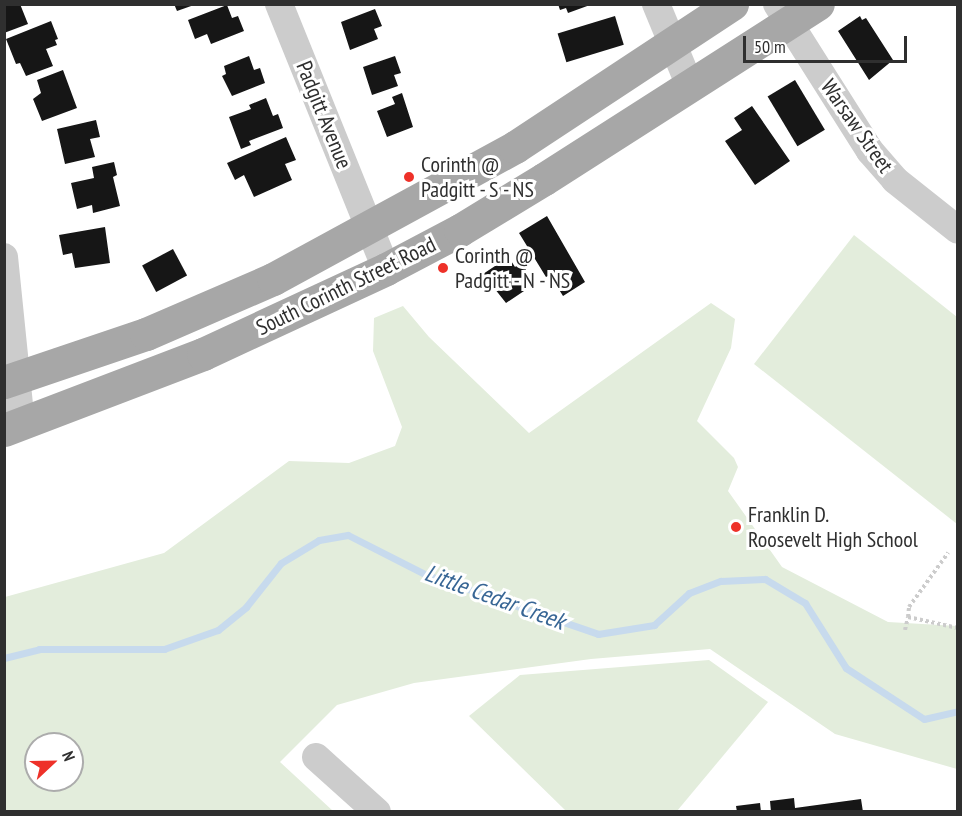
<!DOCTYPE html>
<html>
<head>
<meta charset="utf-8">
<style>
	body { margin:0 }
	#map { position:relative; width:962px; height:816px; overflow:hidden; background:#fff; font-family:"PT Sans Narrow",sans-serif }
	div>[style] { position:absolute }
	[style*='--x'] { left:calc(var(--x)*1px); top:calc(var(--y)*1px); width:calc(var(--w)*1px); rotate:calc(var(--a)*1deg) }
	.green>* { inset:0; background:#e3eddc }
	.stream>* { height:7px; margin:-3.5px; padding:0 3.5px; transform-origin:3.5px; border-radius:3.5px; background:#c7daed }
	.building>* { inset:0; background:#161616; transform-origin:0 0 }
	.path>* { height:4px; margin-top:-2px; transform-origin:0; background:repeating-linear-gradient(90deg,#ccc 0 3px,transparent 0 6px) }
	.minor>* { height:28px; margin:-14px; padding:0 14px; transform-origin:14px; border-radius:14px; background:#ccc }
	.major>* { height:33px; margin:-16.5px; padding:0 16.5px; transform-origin:16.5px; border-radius:16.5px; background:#a7a7a7 }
	.dots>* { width:16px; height:16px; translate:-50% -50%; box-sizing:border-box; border:3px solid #fff; border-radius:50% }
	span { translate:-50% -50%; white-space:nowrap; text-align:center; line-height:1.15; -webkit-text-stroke:6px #fff; paint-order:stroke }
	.street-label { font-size:22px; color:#2f2f2f }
	.poi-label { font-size:22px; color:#2f2f2f }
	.left { translate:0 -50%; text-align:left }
	.water-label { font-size:24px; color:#386695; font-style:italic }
	.frame { position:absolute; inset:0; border:6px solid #2f2f2f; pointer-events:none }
	.north { position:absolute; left:24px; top:732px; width:60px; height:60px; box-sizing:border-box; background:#fff; border:2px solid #acacac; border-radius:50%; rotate:68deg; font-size:16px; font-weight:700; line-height:24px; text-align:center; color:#2f2f2f }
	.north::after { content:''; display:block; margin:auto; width:21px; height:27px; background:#ee3129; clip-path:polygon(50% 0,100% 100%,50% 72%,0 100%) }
	.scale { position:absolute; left:743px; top:36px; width:164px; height:27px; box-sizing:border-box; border:3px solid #2f2f2f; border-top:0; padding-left:8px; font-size:18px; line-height:21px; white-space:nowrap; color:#2f2f2f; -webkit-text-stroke:4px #fff; paint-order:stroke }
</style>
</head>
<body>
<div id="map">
	<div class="green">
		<div style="clip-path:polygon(854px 235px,957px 317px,957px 524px,754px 364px)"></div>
		<div style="clip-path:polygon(evenodd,711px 303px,735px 319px,731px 348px,697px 421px,734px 458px,738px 467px,728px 491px,782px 567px,888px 622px,957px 626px,957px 769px,835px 734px,710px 649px,591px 659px,414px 683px,337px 705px,280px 762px,333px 811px,5px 811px,5px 597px,164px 553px,289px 461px,349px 463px,395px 446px,402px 427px,373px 351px,374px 318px,403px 306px,429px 337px,529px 433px,711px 303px,36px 744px,72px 744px,72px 780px,36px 780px,36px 744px)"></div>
		<div style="clip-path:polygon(709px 660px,768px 702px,677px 811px,566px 811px,469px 716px,520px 675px)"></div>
	</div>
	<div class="stream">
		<div style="--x:4;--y:658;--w:36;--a:-14"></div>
		<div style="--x:39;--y:649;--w:125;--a:0"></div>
		<div style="--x:164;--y:649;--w:57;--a:-19.4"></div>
		<div style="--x:218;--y:630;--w:36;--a:-39"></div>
		<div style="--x:246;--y:607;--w:56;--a:-51.5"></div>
		<div style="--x:281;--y:563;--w:44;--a:-31.2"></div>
		<div style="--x:319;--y:540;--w:29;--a:-10"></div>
		<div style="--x:348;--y:535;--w:89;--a:26.9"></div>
		<div style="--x:427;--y:575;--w:181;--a:19"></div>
		<div style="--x:598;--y:634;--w:57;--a:-9.1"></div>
		<div style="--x:654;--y:625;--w:47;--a:-42.4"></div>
		<div style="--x:689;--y:593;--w:34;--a:-21"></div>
		<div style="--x:721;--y:581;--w:44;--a:-2.6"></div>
		<div style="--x:765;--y:579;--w:47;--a:31"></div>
		<div style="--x:805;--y:603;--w:77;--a:57.8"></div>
		<div style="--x:846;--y:668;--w:93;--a:33.2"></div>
		<div style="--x:924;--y:719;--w:35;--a:-13"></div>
	</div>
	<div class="building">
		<div style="clip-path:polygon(4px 4px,20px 4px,28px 24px,4px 33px)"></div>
		<div style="clip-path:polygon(174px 4px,194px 4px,194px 5px,177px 11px)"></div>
		<div style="clip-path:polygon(558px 4px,590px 4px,590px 5px,568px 13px,566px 8px,560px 10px)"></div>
		<div style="clip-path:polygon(227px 5px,232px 18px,238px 16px,244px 31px,211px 44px,207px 34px,195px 39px,188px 20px)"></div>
		<div style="clip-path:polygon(375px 9px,382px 26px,374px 29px,378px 39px,350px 50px,341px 22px)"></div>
		<div style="left:615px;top:16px;width:30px;height:60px;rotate:73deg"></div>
		<div style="clip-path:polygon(860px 16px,862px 20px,866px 18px,893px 60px,869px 80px,838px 31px)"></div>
		<div style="clip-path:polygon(51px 21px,58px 39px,55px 40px,57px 45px,46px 49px,53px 66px,26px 76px,20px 63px,16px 64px,6px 39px)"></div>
		<div style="clip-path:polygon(249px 56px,254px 70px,260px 68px,265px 83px,232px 96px,222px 76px,226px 74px,224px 66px)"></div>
		<div style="clip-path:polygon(395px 56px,401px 73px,394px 75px,398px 86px,372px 95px,363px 67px)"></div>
		<div style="clip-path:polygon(63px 70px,77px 108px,42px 121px,33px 99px,41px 93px,37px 80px)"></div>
		<div style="left:795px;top:80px;width:58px;height:32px;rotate:59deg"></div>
		<div style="clip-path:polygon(402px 93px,413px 127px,387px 137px,377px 111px,395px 104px,392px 97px)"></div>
		<div style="clip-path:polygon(266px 98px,273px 116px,278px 114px,283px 128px,249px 141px,251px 145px,241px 149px,229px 117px,251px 109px,249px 105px)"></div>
		<div style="clip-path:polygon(752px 106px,790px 161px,755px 185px,725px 141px,742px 130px,734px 118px)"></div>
		<div style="clip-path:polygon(96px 120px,100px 137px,90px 139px,95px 157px,65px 164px,57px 129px)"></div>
		<div style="clip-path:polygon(286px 137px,296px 160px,285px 164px,292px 180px,254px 197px,244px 175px,235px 180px,227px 163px)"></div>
		<div style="clip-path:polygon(114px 162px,117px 175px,113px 177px,120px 206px,93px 213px,92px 205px,77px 209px,71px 183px,94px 178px,92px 167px)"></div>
		<div style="clip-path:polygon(547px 216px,585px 282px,563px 296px,550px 275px,546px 277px,519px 233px)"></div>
		<div style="clip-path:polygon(105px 227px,110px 263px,75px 268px,72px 253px,63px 255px,59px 235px)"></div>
		<div style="left:173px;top:249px;width:30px;height:35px;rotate:62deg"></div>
		<div style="clip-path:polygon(503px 254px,506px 258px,508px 256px,515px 267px,521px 262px,528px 273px,523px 277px,530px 287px,506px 303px,483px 274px,498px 264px,495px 260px)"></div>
		<div style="clip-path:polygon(794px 798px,795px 808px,861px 799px,863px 812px,771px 812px,770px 801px)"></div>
		<div style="clip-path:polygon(760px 803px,761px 812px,737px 812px,736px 806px)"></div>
	</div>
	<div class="path">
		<div style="--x:908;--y:617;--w:10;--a:-84"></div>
		<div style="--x:909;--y:607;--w:67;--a:-54.2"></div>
		<div style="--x:905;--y:630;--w:13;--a:-77"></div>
		<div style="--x:908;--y:617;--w:51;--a:12.4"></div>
	</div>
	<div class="minor">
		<div style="--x:279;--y:4;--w:286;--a:68"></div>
		<div style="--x:656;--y:4;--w:89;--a:67.5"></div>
		<div style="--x:777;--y:4;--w:174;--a:57.7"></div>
		<div style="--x:870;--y:151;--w:38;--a:49"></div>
		<div style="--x:895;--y:180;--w:80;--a:38.4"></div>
		<div style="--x:4;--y:257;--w:168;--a:84.2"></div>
		<div style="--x:316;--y:757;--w:82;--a:42"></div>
	</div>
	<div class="major">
		<div style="--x:4;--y:382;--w:150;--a:-18.7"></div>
		<div style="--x:146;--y:334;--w:138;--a:-23.4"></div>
		<div style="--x:273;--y:279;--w:276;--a:-28.6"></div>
		<div style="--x:515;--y:147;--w:260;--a:-33.4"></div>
		<div style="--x:4;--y:430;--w:213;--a:-20.9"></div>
		<div style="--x:203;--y:354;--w:202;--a:-24.9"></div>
		<div style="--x:386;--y:269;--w:84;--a:-27.8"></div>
		<div style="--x:460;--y:230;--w:98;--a:-31.3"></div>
		<div style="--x:544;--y:179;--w:325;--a:-32.6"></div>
	</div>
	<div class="dots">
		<div style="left:409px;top:177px;background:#ee3129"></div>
		<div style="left:443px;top:268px;background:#ee3129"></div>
		<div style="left:736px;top:527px;background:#ee3129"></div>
	</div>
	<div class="street-label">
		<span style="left:324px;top:115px;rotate:68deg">Padgitt Avenue</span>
		<span style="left:857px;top:126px;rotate:55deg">Warsaw Street</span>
		<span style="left:346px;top:286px;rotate:-26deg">South Corinth Street Road</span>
	</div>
	<div class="poi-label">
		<span class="left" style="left:421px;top:177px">Corinth @<br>Padgitt - S - NS</span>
		<span class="left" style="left:455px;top:268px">Corinth @<br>Padgitt - N - NS</span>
		<span class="left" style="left:748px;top:527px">Franklin D.<br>Roosevelt High School</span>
	</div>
	<div class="water-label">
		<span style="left:495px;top:597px;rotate:20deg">Little Cedar Creek</span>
	</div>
	<div class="frame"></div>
	<div class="north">N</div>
	<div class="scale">50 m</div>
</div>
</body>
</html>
